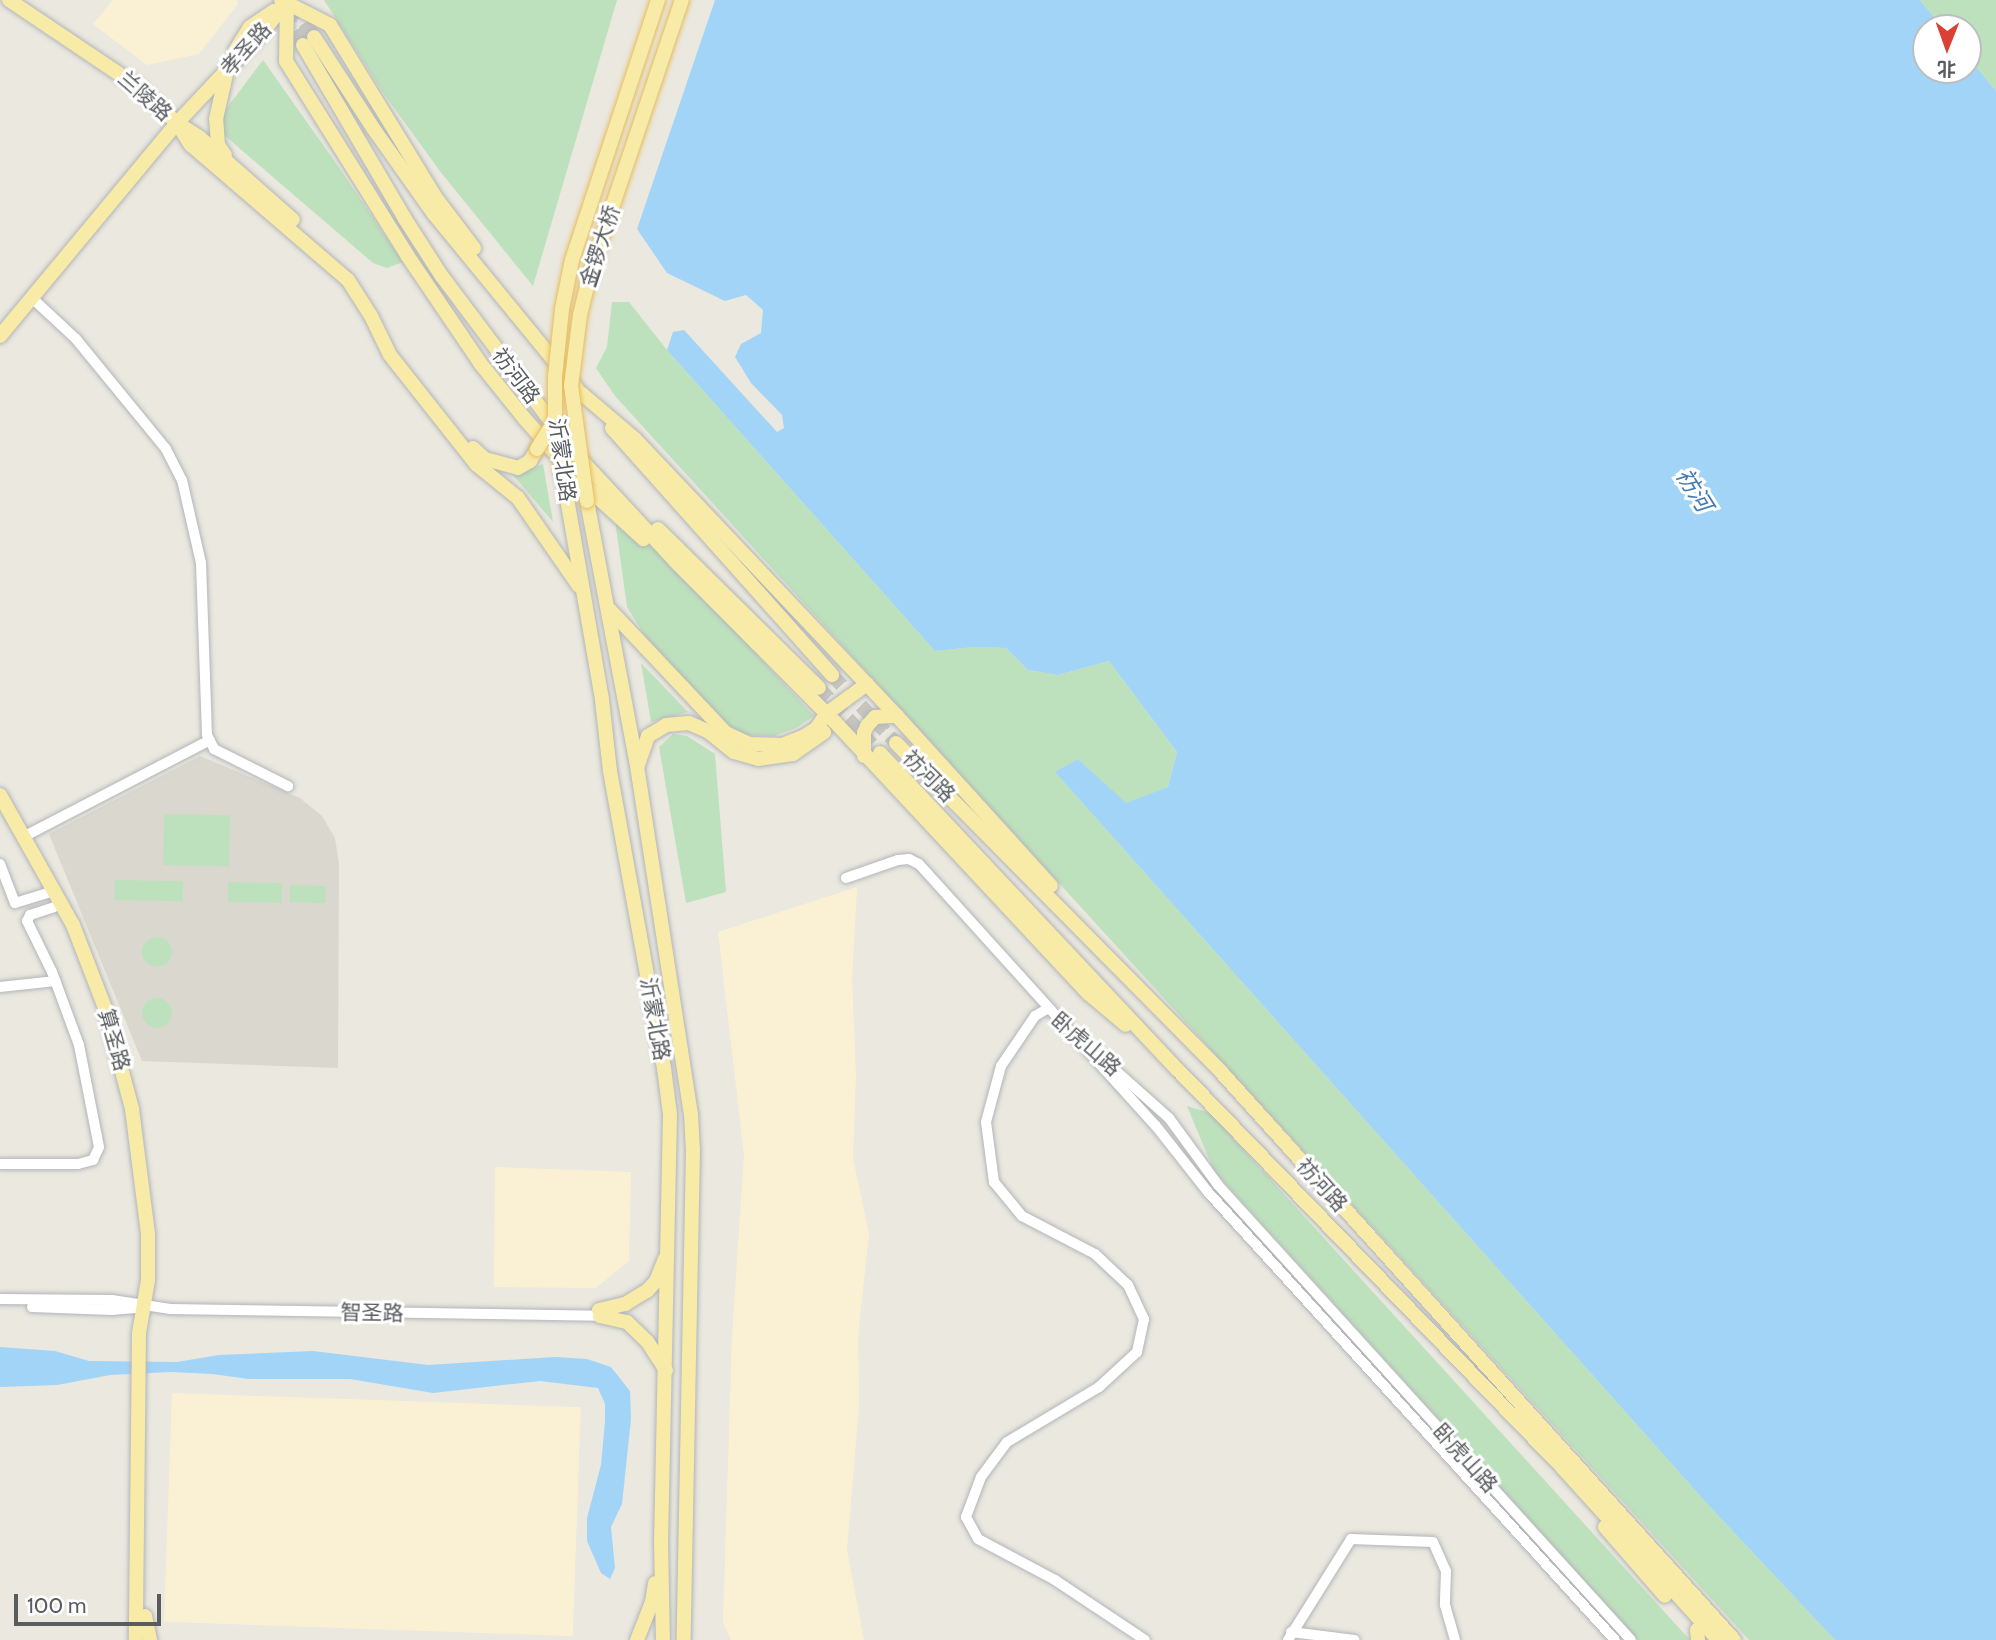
<!DOCTYPE html>
<html>
<head>
<meta charset="utf-8">
<style>
	body { margin:0 }
	#map { position:relative; width:1996px; height:1640px; overflow:hidden; background:#eae8df; font-family:Cabin,"Noto Sans SC",sans-serif }
	div>[style] { position:absolute }
	[style*='--x'] { left:calc(var(--x)*1px); top:calc(var(--y)*1px); width:calc(var(--w)*1px); rotate:calc(var(--a)*1deg) }
	.commercial>* { inset:0; background:#faf1d4; transform-origin:0 0 }
	.education>* { inset:0; background:#dad7ce }
	.green>* { inset:0; background:#bee1bd; transform-origin:0 0 }
	.round { border-radius:50% }
	.water>* { inset:0; background:#a2d4f8 }
	.major-tunnel>* { height:14px; margin-top:-7px; transform-origin:0; background:repeating-linear-gradient(90deg,#c6c5bf 0 14px,transparent 0 21px) }
	.roads { filter:drop-shadow(0 0 2px #b2b5b9) drop-shadow(0 0 2px #b2b5b9) }
	.minor>* { height:10px; margin:-5px; padding:0 5px; transform-origin:5px; border-radius:5px; background:#fff }
	.major>* { height:14px; margin:-7px; padding:0 7px; transform-origin:7px; border-radius:7px; background:#f8eaa7 }
	.bridges { filter:drop-shadow(0 0 2px #e5bd5d) drop-shadow(0 0 2px #e5bd5d) }
	.major-bridge>* { height:14px; margin:-7px; padding:0 7px; transform-origin:7px; border-radius:7px; background:#f8eaa7 }
	span { translate:-50% -50%; white-space:nowrap; text-align:center; line-height:1.15; -webkit-text-stroke:6px #fff; paint-order:stroke }
	.street-label { font-size:21px; color:#585c5f }
	.water-label { font-size:23px; color:#457ab0; font-style:italic }
	.north { position:absolute; left:1912px; top:14px; width:70px; height:70px; box-sizing:border-box; background:#fff; border:2px solid #bcbebf; border-radius:50%; rotate:181deg; font-size:19px; font-weight:700; line-height:28px; text-align:center; color:#585c5f }
	.north::after { content:''; display:block; margin:auto; width:24px; height:32px; background:#da4035; clip-path:polygon(50% 0,100% 100%,50% 72%,0 100%) }
	.scale { position:absolute; left:14px; top:1594px; width:147px; height:32px; box-sizing:border-box; border:4px solid #585c5f; border-top:0; padding-left:9px; font-size:21px; line-height:24px; white-space:nowrap; color:#585c5f; -webkit-text-stroke:5px #fff; paint-order:stroke }
</style>
</head>
<body>
<div id="map">
	<div class="commercial">
		<div style="clip-path:polygon(113px 0,236px 0,238px 4px,199px 54px,147px 65px,93px 24px)"></div>
		<div style="clip-path:polygon(857px 887px,852px 979px,856px 1075px,853px 1158px,869px 1234px,858px 1336px,859px 1406px,847px 1550px,864px 1640px,731px 1640px,723px 1622px,732px 1336px,744px 1155px,718px 932px)"></div>
		<div style="clip-path:polygon(495px 1167px,631px 1172px,629px 1261px,596px 1288px,494px 1287px)"></div>
		<div style="left:172px;top:1393px;width:409px;height:229px;rotate:2deg"></div>
	</div>
	<div class="education">
		<div style="clip-path:polygon(200px 756px,300px 798px,322px 816px,335px 838px,339px 864px,338px 1068px,142px 1061px,49px 834px)"></div>
	</div>
	<div class="green">
		<div style="clip-path:polygon(324px 0,617px 0,533px 286px,439px 170px,384px 94px)"></div>
		<div style="clip-path:polygon(1920px 0,1996px 0,1996px 91px,1968px 57px,1968px 28px,1943px 28px)"></div>
		<div style="clip-path:polygon(263px 60px,338px 166px,403px 262px,387px 268px,373px 263px,223px 134px,223px 113px)"></div>
		<div style="clip-path:polygon(612px 302px,629px 302px,667px 350px,935px 651px,974px 647px,1006px 648px,1028px 670px,1058px 675px,1109px 661px,1177px 752px,1168px 787px,1126px 804px,1078px 759px,1056px 773px,1711px 1508px,1835px 1640px,1749px 1640px,615px 396px,596px 368px,607px 347px)"></div>
		<div style="clip-path:polygon(543px 464px,553px 522px,513px 475px)"></div>
		<div style="clip-path:polygon(612px 499px,814px 716px,796px 728px,774px 736px,746px 735px,728px 726px,645px 636px,627px 607px)"></div>
		<div style="clip-path:polygon(641px 663px,688px 712px,651px 722px)"></div>
		<div style="clip-path:polygon(673px 734px,687px 736px,715px 754px,726px 892px,686px 903px,659px 747px)"></div>
		<div style="left:164px;top:814px;width:66px;height:51px;rotate:1deg"></div>
		<div style="left:115px;top:880px;width:68px;height:20px;rotate:1deg"></div>
		<div style="left:228px;top:882px;width:54px;height:20px;rotate:1deg"></div>
		<div style="left:290px;top:885px;width:36px;height:17px;rotate:2deg"></div>
		<div class="round" style="left:142px;top:937px;width:30px;height:30px"></div>
		<div class="round" style="left:142px;top:998px;width:30px;height:30px"></div>
		<div style="clip-path:polygon(1187px 1106px,1210px 1113px,1690px 1640px,1638px 1640px,1214px 1171px)"></div>
	</div>
	<div class="water">
		<div style="clip-path:polygon(715px 0,1920px 0,1943px 28px,1926px 28px,1926px 70px,1968px 70px,1968px 57px,1996px 91px,1996px 1640px,1835px 1640px,1711px 1508px,1055px 772px,1078px 759px,1126px 803px,1168px 787px,1177px 752px,1109px 661px,1058px 675px,1028px 670px,1006px 648px,974px 647px,935px 651px,667px 350px,673px 332px,684px 330px,777px 432px,784px 428px,782px 415px,751px 383px,735px 357px,741px 344px,761px 333px,763px 310px,746px 295px,725px 301px,667px 273px,637px 229px)"></div>
		<div style="clip-path:polygon(0 1347px,55px 1351px,89px 1361px,177px 1362px,219px 1355px,313px 1351px,428px 1365px,555px 1357px,587px 1359px,611px 1367px,630px 1391px,631px 1419px,622px 1504px,611px 1527px,615px 1568px,610px 1579px,601px 1573px,587px 1541px,587px 1518px,601px 1465px,605px 1421px,605px 1404px,598px 1388px,540px 1381px,433px 1393px,350px 1379px,249px 1379px,212px 1374px,171px 1372px,110px 1375px,57px 1385px,0 1387px)"></div>
	</div>
	<div class="major-tunnel">
		<div style="--x:294;--y:5;--w:38;--a:58"></div>
		<div style="--x:284;--y:13;--w:37;--a:59"></div>
		<div style="--x:832;--y:675;--w:93;--a:46.7"></div>
		<div style="--x:819;--y:688;--w:89;--a:46.8"></div>
	</div>
	<div class="roads">
		<div class="minor">
			<div style="--x:32;--y:298;--w:60;--a:43"></div>
			<div style="--x:76;--y:339;--w:142;--a:50.7"></div>
			<div style="--x:166;--y:449;--w:35;--a:63"></div>
			<div style="--x:182;--y:480;--w:85;--a:77.1"></div>
			<div style="--x:201;--y:563;--w:172;--a:88"></div>
			<div style="--x:207;--y:735;--w:16;--a:63"></div>
			<div style="--x:214;--y:749;--w:83;--a:26.6"></div>
			<div style="--x:25;--y:836;--w:208;--a:-27.4"></div>
			<div style="--x:0;--y:864;--w:42;--a:69"></div>
			<div style="--x:15;--y:903;--w:34;--a:-17"></div>
			<div style="--x:846;--y:878;--w:55;--a:-19.1"></div>
			<div style="--x:898;--y:860;--w:11;--a:-5"></div>
			<div style="--x:909;--y:859;--w:11;--a:27"></div>
			<div style="--x:919;--y:864;--w:353;--a:47.9"></div>
			<div style="--x:1156;--y:1126;--w:84;--a:51.8"></div>
			<div style="--x:1208;--y:1192;--w:605;--a:47.75"></div>
			<div style="--x:0;--y:987;--w:56;--a:-6.1"></div>
			<div style="--x:1047;--y:1009;--w:14;--a:150"></div>
			<div style="--x:1035;--y:1016;--w:60;--a:124.2"></div>
			<div style="--x:1001;--y:1066;--w:58;--a:105"></div>
			<div style="--x:986;--y:1122;--w:61;--a:82.4"></div>
			<div style="--x:994;--y:1182;--w:44;--a:50.5"></div>
			<div style="--x:1022;--y:1216;--w:82;--a:27.5"></div>
			<div style="--x:1095;--y:1254;--w:45;--a:43.2"></div>
			<div style="--x:1128;--y:1285;--w:38;--a:65"></div>
			<div style="--x:1144;--y:1319;--w:34;--a:102"></div>
			<div style="--x:1137;--y:1352;--w:52;--a:137.4"></div>
			<div style="--x:1099;--y:1387;--w:107;--a:149.1"></div>
			<div style="--x:1007;--y:1442;--w:44;--a:126.6"></div>
			<div style="--x:981;--y:1477;--w:43;--a:110.6"></div>
			<div style="--x:966;--y:1517;--w:25;--a:61"></div>
			<div style="--x:978;--y:1539;--w:87;--a:28"></div>
			<div style="--x:1055;--y:1580;--w:108;--a:33.7"></div>
			<div style="--x:1096;--y:1053;--w:98;--a:41.7"></div>
			<div style="--x:1169;--y:1118;--w:83;--a:53.8"></div>
			<div style="--x:1218;--y:1185;--w:614;--a:47.77"></div>
			<div style="--x:0;--y:1164;--w:78;--a:0"></div>
			<div style="--x:78;--y:1164;--w:16;--a:-15"></div>
			<div style="--x:93;--y:1160;--w:14;--a:-65"></div>
			<div style="--x:99;--y:1147;--w:104;--a:-101.1"></div>
			<div style="--x:79;--y:1045;--w:78;--a:-110.3"></div>
			<div style="--x:52;--y:972;--w:57;--a:-116.1"></div>
			<div style="--x:27;--y:921;--w:7;--a:-63"></div>
			<div style="--x:30;--y:915;--w:25;--a:-18"></div>
			<div style="--x:0;--y:1299;--w:112;--a:0.5"></div>
			<div style="--x:112;--y:1300;--w:59;--a:8.8"></div>
			<div style="--x:170;--y:1309;--w:430;--a:0.9"></div>
			<div style="--x:32;--y:1307;--w:80;--a:2.1"></div>
			<div style="--x:112;--y:1310;--w:23;--a:-5"></div>
			<div style="--x:1291;--y:1632;--w:64;--a:7.1"></div>
			<div style="--x:1288;--y:1640;--w:119;--a:-58"></div>
			<div style="--x:1351;--y:1539;--w:82;--a:2.1"></div>
			<div style="--x:1433;--y:1542;--w:32;--a:66"></div>
			<div style="--x:1446;--y:1571;--w:34;--a:92"></div>
			<div style="--x:1445;--y:1605;--w:36;--a:74"></div>
		</div>
		<div class="major">
			<div style="--x:9;--y:0;--w:154;--a:33.9"></div>
			<div style="--x:137;--y:86;--w:54;--a:42.8"></div>
			<div style="--x:177;--y:123;--w:26;--a:58"></div>
			<div style="--x:191;--y:145;--w:207;--a:40.7"></div>
			<div style="--x:348;--y:280;--w:43;--a:57.4"></div>
			<div style="--x:371;--y:316;--w:43;--a:64"></div>
			<div style="--x:390;--y:355;--w:139;--a:51.7"></div>
			<div style="--x:476;--y:464;--w:54;--a:39"></div>
			<div style="--x:518;--y:498;--w:107;--a:55.3"></div>
			<div style="--x:281;--y:0;--w:55;--a:27"></div>
			<div style="--x:330;--y:25;--w:203;--a:58.5"></div>
			<div style="--x:436;--y:198;--w:63;--a:52.8"></div>
			<div style="--x:287;--y:0;--w:61;--a:90.9"></div>
			<div style="--x:286;--y:61;--w:229;--a:58"></div>
			<div style="--x:407;--y:255;--w:130;--a:55.9"></div>
			<div style="--x:480;--y:363;--w:70;--a:51.3"></div>
			<div style="--x:524;--y:418;--w:84;--a:48.4"></div>
			<div style="--x:580;--y:481;--w:86;--a:42.6"></div>
			<div style="--x:314;--y:37;--w:108;--a:57"></div>
			<div style="--x:373;--y:128;--w:105;--a:54.7"></div>
			<div style="--x:434;--y:214;--w:226;--a:50.7"></div>
			<div style="--x:303;--y:45;--w:202;--a:59.6"></div>
			<div style="--x:405;--y:219;--w:67;--a:57.3"></div>
			<div style="--x:441;--y:275;--w:196;--a:53.1"></div>
			<div style="--x:235;--y:51;--w:28;--a:-58"></div>
			<div style="--x:250;--y:27;--w:29;--a:-34"></div>
			<div style="--x:180;--y:125;--w:22;--a:32"></div>
			<div style="--x:199;--y:137;--w:125;--a:41.4"></div>
			<div style="--x:225;--y:155;--w:12;--a:-125"></div>
			<div style="--x:218;--y:145;--w:26;--a:-94"></div>
			<div style="--x:216;--y:119;--w:50;--a:-77.3"></div>
			<div style="--x:0;--y:336;--w:277;--a:-50.3"></div>
			<div style="--x:177;--y:123;--w:120;--a:-46.7"></div>
			<div style="--x:259;--y:36;--w:44;--a:-50.5"></div>
			<div style="--x:581;--y:393;--w:71;--a:40.4"></div>
			<div style="--x:635;--y:439;--w:381;--a:46.6"></div>
			<div style="--x:897;--y:716;--w:229;--a:47.8"></div>
			<div style="--x:612;--y:428;--w:331;--a:48.3"></div>
			<div style="--x:473;--y:448;--w:16;--a:43"></div>
			<div style="--x:485;--y:459;--w:34;--a:15"></div>
			<div style="--x:518;--y:468;--w:14;--a:-30"></div>
			<div style="--x:530;--y:461;--w:14;--a:-60"></div>
			<div style="--x:571;--y:449;--w:153;--a:47.1"></div>
			<div style="--x:675;--y:561;--w:227;--a:45.2"></div>
			<div style="--x:835;--y:722;--w:372;--a:47"></div>
			<div style="--x:1089;--y:994;--w:48;--a:40"></div>
			<div style="--x:562;--y:470;--w:233;--a:80.1"></div>
			<div style="--x:602;--y:700;--w:71;--a:83.6"></div>
			<div style="--x:610;--y:771;--w:302;--a:79.7"></div>
			<div style="--x:664;--y:1068;--w:46;--a:82.6"></div>
			<div style="--x:670;--y:1114;--w:426;--a:91.2"></div>
			<div style="--x:661;--y:1540;--w:100;--a:88.9"></div>
			<div style="--x:587;--y:501;--w:270;--a:79.3"></div>
			<div style="--x:637;--y:766;--w:352;--a:81.2"></div>
			<div style="--x:691;--y:1114;--w:35;--a:87"></div>
			<div style="--x:693;--y:1149;--w:491;--a:91.1"></div>
			<div style="--x:658;--y:529;--w:226;--a:44.6"></div>
			<div style="--x:610;--y:610;--w:169;--a:46.7"></div>
			<div style="--x:726;--y:733;--w:26;--a:25"></div>
			<div style="--x:750;--y:744;--w:32;--a:2"></div>
			<div style="--x:782;--y:745;--w:22;--a:-21"></div>
			<div style="--x:803;--y:737;--w:15;--a:-32"></div>
			<div style="--x:816;--y:729;--w:18;--a:-56"></div>
			<div style="--x:826;--y:714;--w:51;--a:-36.2"></div>
			<div style="--x:896;--y:743;--w:464;--a:45.3"></div>
			<div style="--x:1222;--y:1073;--w:764;--a:47.92"></div>
			<div style="--x:880;--y:753;--w:435;--a:46.8"></div>
			<div style="--x:1178;--y:1070;--w:551;--a:45.96"></div>
			<div style="--x:1561;--y:1466;--w:234;--a:47.9"></div>
			<div style="--x:864;--y:756;--w:23;--a:-90"></div>
			<div style="--x:864;--y:733;--w:8;--a:-67"></div>
			<div style="--x:867;--y:726;--w:12;--a:-48"></div>
			<div style="--x:875;--y:717;--w:22;--a:-3"></div>
			<div style="--x:638;--y:765;--w:31;--a:-71"></div>
			<div style="--x:648;--y:736;--w:21;--a:-31"></div>
			<div style="--x:666;--y:725;--w:23;--a:-5"></div>
			<div style="--x:689;--y:723;--w:22;--a:24"></div>
			<div style="--x:709;--y:732;--w:32;--a:39"></div>
			<div style="--x:734;--y:752;--w:25;--a:16"></div>
			<div style="--x:758;--y:759;--w:35;--a:-8"></div>
			<div style="--x:793;--y:754;--w:38;--a:-35"></div>
			<div style="--x:0;--y:795;--w:149;--a:60.7"></div>
			<div style="--x:73;--y:925;--w:89;--a:68.9"></div>
			<div style="--x:105;--y:1008;--w:105;--a:75"></div>
			<div style="--x:132;--y:1109;--w:126;--a:82.7"></div>
			<div style="--x:148;--y:1234;--w:46;--a:90"></div>
			<div style="--x:148;--y:1280;--w:54;--a:99.6"></div>
			<div style="--x:139;--y:1333;--w:307;--a:90.6"></div>
			<div style="--x:599;--y:1310;--w:27;--a:-13"></div>
			<div style="--x:625;--y:1304;--w:26;--a:-31"></div>
			<div style="--x:647;--y:1291;--w:13;--a:-48"></div>
			<div style="--x:656;--y:1281;--w:24;--a:-68"></div>
			<div style="--x:600;--y:1316;--w:28;--a:13"></div>
			<div style="--x:627;--y:1322;--w:28;--a:44"></div>
			<div style="--x:647;--y:1341;--w:35;--a:57"></div>
			<div style="--x:1605;--y:1527;--w:91;--a:49"></div>
			<div style="--x:145;--y:1616;--w:25;--a:78"></div>
			<div style="--x:1697;--y:1630;--w:10;--a:84"></div>
			<div style="--x:637;--y:1640;--w:41;--a:-68.5"></div>
			<div style="--x:652;--y:1602;--w:19;--a:-81"></div>
		</div>
	</div>
	<div class="bridges">
		<div class="major-bridge">
			<div style="--x:537;--y:449;--w:34;--a:-58"></div>
			<div style="--x:562;--y:470;--w:50;--a:-98"></div>
			<div style="--x:555;--y:420;--w:43;--a:-90"></div>
			<div style="--x:555;--y:377;--w:68;--a:-84.1"></div>
			<div style="--x:562;--y:309;--w:50;--a:-78.5"></div>
			<div style="--x:572;--y:260;--w:274;--a:-71.7"></div>
			<div style="--x:587;--y:501;--w:116;--a:-97.9"></div>
			<div style="--x:571;--y:386;--w:72;--a:-82.8"></div>
			<div style="--x:580;--y:315;--w:46;--a:-76.3"></div>
			<div style="--x:591;--y:270;--w:285;--a:-71.4"></div>
		</div>
	</div>
	<div class="street-label">
		<span style="left:246px;top:49px;rotate:-48deg">孝圣路</span>
		<span style="left:145px;top:96px;rotate:41deg">兰陵路</span>
		<span style="left:600px;top:246px;rotate:-72deg">金锣大桥</span>
		<span style="left:516px;top:376px;rotate:53deg">祊河路</span>
		<span style="left:562px;top:460px;rotate:82deg">沂蒙北路</span>
		<span style="left:929px;top:776px;rotate:45deg">祊河路</span>
		<span style="left:655px;top:1019px;rotate:80deg">沂蒙北路</span>
		<span style="left:114px;top:1040px;rotate:74deg">算圣路</span>
		<span style="left:1086px;top:1044px;rotate:41deg">卧虎山路</span>
		<span style="left:1322px;top:1185px;rotate:48deg">祊河路</span>
		<span style="left:372px;top:1313px;rotate:1deg">智圣路</span>
		<span style="left:1465px;top:1458px;rotate:48deg">卧虎山路</span>
	</div>
	<div class="water-label">
		<span style="left:1694px;top:490px;rotate:58deg">祊河</span>
	</div>
	<div class="north">北</div>
	<div class="scale">100 m</div>
</div>
</body>
</html>
